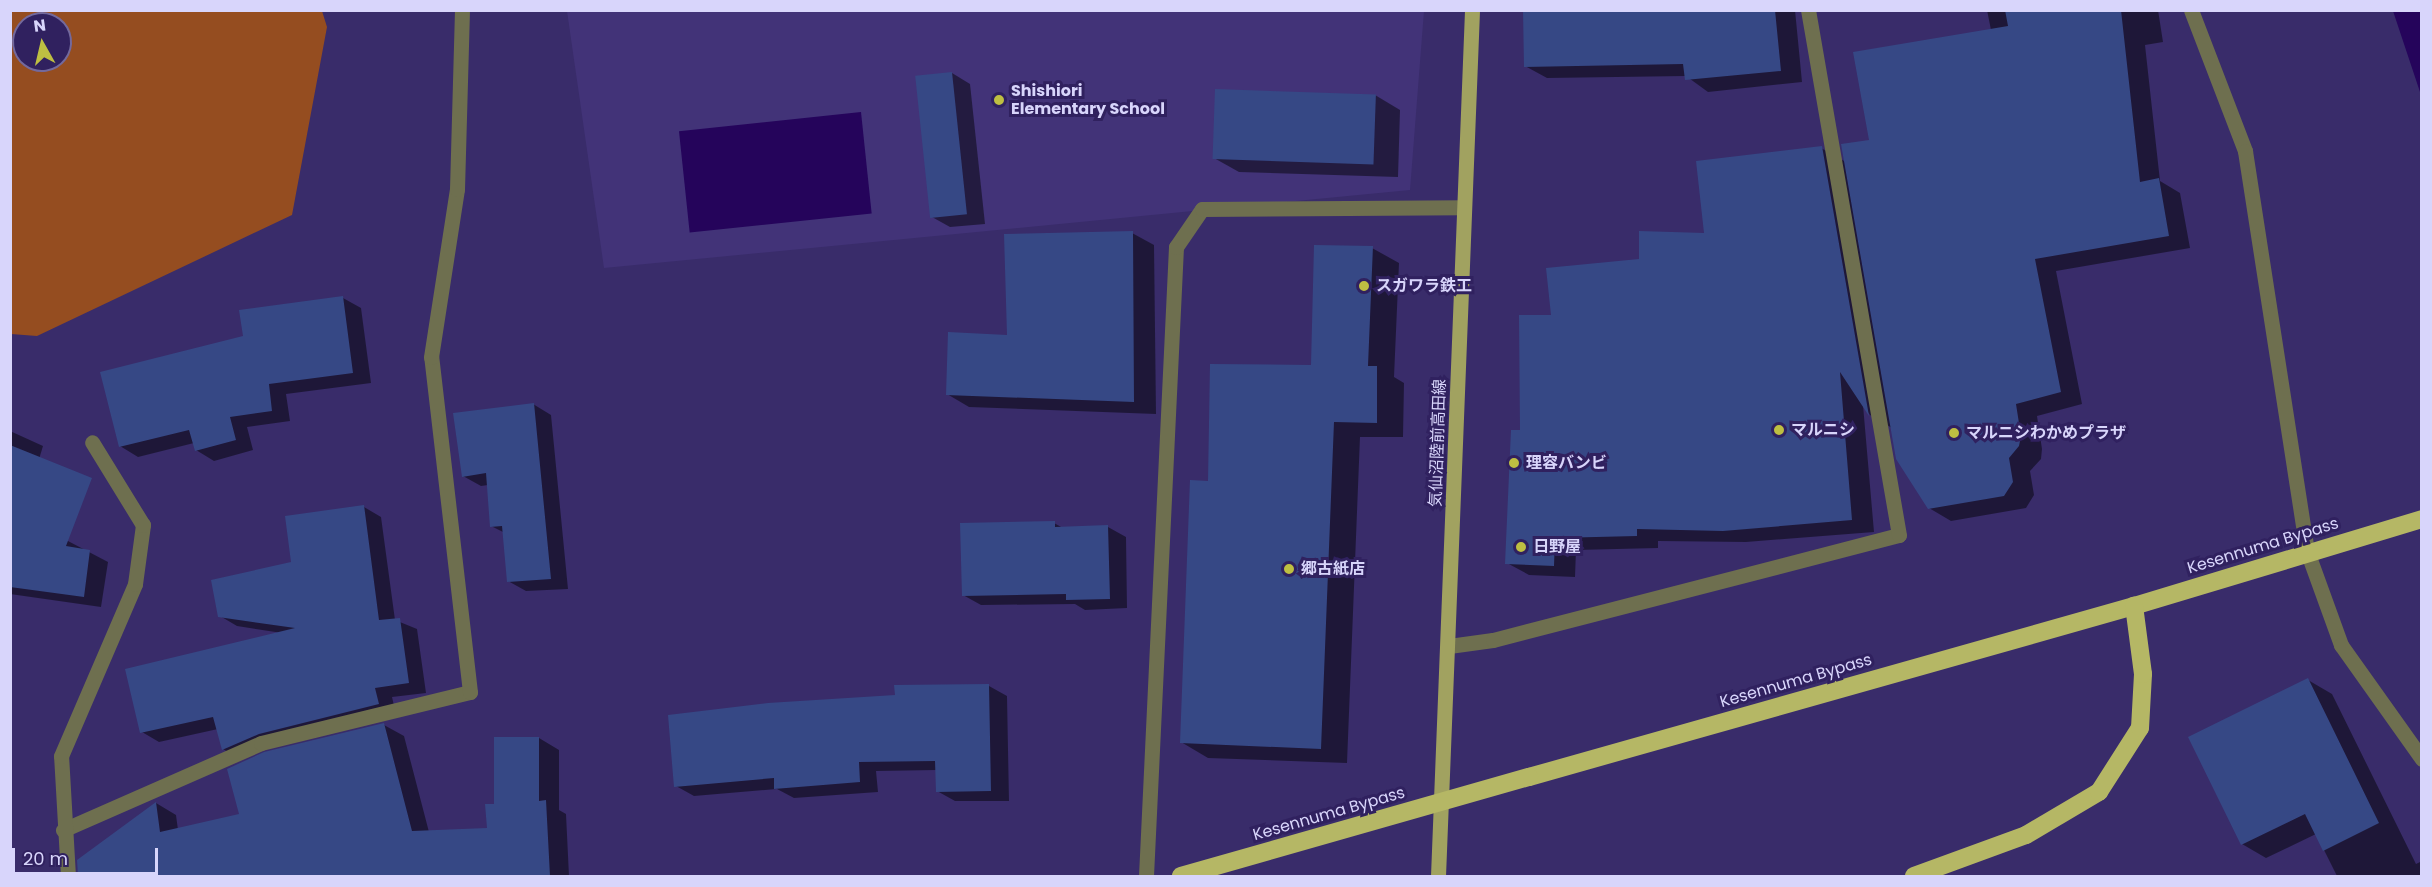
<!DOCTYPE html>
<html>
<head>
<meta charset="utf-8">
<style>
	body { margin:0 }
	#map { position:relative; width:2432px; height:887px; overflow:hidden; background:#392c6a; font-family:Poppins,"Noto Sans JP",sans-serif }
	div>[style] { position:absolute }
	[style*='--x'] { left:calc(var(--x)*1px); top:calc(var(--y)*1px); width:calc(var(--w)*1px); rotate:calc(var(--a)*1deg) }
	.built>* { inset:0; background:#423378 }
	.green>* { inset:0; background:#954d20 }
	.water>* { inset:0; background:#25045b; transform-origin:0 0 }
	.shadow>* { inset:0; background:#0007 }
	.building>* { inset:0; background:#364885; transform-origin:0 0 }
	.minor>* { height:15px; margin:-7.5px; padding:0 7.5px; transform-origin:7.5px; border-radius:7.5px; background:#6e6f4f }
	.major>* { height:15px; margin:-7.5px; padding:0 7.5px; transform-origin:7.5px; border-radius:7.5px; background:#a1a260 }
	.highway>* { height:18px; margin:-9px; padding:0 9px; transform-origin:9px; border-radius:9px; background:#b5b765 }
	.highway-bridge>* { height:18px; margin:-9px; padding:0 9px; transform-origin:9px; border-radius:9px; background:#b5b765 }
	.dots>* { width:16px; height:16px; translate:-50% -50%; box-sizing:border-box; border:3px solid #30215f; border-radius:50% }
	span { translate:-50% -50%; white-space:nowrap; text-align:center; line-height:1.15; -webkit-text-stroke:6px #30215f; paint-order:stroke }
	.poi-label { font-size:16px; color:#d8d5fb; font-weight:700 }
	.left { translate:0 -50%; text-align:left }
	.street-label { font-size:16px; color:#d8d5fb }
	.frame { position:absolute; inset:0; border:12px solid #d8d5fb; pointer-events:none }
	.north { position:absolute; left:12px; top:12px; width:60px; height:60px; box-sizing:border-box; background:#30215f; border:2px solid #73699d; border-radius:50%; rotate:352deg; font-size:16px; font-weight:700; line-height:24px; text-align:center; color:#d8d5fb }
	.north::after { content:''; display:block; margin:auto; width:21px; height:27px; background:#bebf42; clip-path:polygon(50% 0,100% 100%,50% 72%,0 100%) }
	.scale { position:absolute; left:12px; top:848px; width:146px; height:27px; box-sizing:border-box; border:3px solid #d8d5fb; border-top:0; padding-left:8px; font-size:18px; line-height:21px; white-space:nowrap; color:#d8d5fb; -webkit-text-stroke:4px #30215f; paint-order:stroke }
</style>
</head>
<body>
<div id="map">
	<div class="built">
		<div style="clip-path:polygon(567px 11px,1424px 11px,1410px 190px,604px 268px)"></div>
	</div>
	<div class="green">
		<div style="clip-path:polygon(evenodd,10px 11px,322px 11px,327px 27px,292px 215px,37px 336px,11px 334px,10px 11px,24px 24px,60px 24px,60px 60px,24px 60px,24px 24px)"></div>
	</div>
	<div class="water">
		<div style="clip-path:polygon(2393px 11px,2421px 11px,2421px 95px)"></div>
		<div style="left:861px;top:112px;width:102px;height:183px;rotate:84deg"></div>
	</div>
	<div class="shadow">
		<div style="clip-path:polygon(1525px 10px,1795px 10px,1802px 82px,1708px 92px,1686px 76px,1547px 78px,1525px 66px)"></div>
		<div style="clip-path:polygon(1987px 10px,2158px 10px,2163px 42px,2145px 45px,2160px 181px,2180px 193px,2190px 248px,2056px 271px,2082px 404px,2037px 416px,2042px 449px,2041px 459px,2030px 471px,2034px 495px,2026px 508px,1951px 521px,1929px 508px,1892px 428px,1870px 415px,1863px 405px,1874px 532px,1746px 542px,1658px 541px,1658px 548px,1576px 550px,1575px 577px,1529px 575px,1507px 563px,1521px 432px,1553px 316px,1706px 234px,1821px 148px,1846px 162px,1991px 30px)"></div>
		<div style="clip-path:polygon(952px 73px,970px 84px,985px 224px,950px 227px,932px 217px,917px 77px)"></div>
		<div style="clip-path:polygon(1375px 95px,1400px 110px,1398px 177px,1239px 172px,1214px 158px)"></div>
		<div style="clip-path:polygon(1132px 233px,1154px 245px,1156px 414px,969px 407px,947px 394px,1009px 336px)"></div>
		<div style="clip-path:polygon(1372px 248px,1399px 263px,1394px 377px,1404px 383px,1403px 437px,1360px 437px,1347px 763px,1208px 758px,1181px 742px,1209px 483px,1312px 367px)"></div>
		<div style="clip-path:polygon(343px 298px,361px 308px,371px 383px,286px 394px,290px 421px,247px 427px,253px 450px,214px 461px,196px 450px,194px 443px,138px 457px,120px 446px,244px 337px)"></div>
		<div style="clip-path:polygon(533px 404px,551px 415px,568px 589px,526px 591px,508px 581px,505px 533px,491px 526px,488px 485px,481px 486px,463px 476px)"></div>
		<div style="clip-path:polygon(10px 431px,43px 446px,33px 479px,10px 474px)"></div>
		<div style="clip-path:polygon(364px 507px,381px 517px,395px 620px,417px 629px,426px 693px,392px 697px,396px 714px,277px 743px,240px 759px,223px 749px,218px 729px,159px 742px,142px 732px,282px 633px,237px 626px,220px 616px)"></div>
		<div style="clip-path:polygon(1054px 523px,1063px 528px,1108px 527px,1126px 537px,1127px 608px,1085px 610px,1075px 604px,981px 605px,963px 595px)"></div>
		<div style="clip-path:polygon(10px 535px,68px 541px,108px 562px,101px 607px,10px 594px)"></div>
		<div style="clip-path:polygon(2308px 680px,2332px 694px,2416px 864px,2422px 861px,2422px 876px,2337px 876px,2316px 834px,2266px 858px,2242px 844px)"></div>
		<div style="clip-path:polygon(989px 686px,1007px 696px,1009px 801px,955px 801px,937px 791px,937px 770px,876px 771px,878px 792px,794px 798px,777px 789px,694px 796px,676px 786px,896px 697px,896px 687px)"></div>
		<div style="clip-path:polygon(384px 725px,404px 736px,429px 832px,488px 830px,496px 805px,539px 738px,559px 750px,559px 810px,566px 814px,569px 876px,86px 876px,83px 857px,156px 803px,176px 815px,178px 830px,241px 815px)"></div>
	</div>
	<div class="building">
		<div style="clip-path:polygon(1523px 10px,1775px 10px,1781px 71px,1685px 80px,1683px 64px,1524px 67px)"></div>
		<div style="clip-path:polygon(2005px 10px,2121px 10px,2140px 182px,2159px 178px,2169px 236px,2035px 259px,2061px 392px,2016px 404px,2021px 436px,2019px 446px,2009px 458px,2013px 482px,2004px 496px,1928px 509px,1896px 459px,1841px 144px,1869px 140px,1853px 52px,2008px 26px)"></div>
		<div style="left:952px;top:72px;width:143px;height:37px;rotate:84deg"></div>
		<div style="left:1215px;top:89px;width:161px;height:70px;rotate:2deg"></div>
		<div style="clip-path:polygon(1822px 146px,1869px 416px,1840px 372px,1852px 520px,1723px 531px,1637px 529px,1637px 536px,1555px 538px,1554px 566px,1505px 564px,1511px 430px,1520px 430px,1519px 315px,1551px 315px,1546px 268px,1639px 259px,1639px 231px,1704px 233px,1696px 161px)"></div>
		<div style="clip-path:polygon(1133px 231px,1134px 402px,946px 395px,948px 332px,1007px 335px,1004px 234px)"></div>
		<div style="clip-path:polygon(1314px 245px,1373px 246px,1368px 366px,1377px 366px,1377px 423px,1334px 422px,1321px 749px,1180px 743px,1190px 480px,1208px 481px,1210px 364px,1311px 365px)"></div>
		<div style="clip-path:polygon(343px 296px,353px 373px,269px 384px,272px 411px,230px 417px,236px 440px,195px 451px,189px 430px,119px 447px,100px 372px,243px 336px,239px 310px)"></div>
		<div style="clip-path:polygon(534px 403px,551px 579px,507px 582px,502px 526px,490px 527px,486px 473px,462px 477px,453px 413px)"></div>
		<div style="clip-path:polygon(10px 445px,92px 478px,66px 546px,90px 550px,84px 597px,10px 587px)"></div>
		<div style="clip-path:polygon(364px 505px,379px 620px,400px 618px,409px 683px,375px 688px,379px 704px,259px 734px,222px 750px,213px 717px,140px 733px,125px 669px,295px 628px,218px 617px,211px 580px,291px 562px,285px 516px)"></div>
		<div style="clip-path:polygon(1055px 521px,1055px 527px,1108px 525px,1110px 599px,1066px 600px,1066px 594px,962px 596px,960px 523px)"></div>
		<div style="clip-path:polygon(2308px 678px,2379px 823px,2323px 851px,2305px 814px,2241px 845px,2188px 737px)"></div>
		<div style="clip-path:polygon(989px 684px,991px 791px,936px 792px,935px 761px,859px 762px,860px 782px,774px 789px,774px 778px,674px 787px,668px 715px,768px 703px,895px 695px,894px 685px)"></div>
		<div style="clip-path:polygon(384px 723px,412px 831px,487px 828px,485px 804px,494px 804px,494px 737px,539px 737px,539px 801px,546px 800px,550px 876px,78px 876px,77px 860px,156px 802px,160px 832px,239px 814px,227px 769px,264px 752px)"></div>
	</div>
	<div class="minor">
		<div style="--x:2191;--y:10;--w:151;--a:69"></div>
		<div style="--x:2245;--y:151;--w:405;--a:81.2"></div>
		<div style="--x:2307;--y:551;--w:100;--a:70.1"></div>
		<div style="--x:2341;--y:645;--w:140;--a:54.6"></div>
		<div style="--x:1449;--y:646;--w:44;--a:-7.8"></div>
		<div style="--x:1493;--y:640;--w:419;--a:-14.5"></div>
		<div style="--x:1899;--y:535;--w:533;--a:-99.83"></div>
		<div style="--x:63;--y:830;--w:216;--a:-23.7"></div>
		<div style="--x:261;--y:743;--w:215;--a:-13.7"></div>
		<div style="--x:470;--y:692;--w:337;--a:-96.6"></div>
		<div style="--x:431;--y:357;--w:170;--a:-81.2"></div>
		<div style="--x:457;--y:189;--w:179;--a:-88.4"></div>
		<div style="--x:68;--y:876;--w:120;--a:-93.3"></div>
		<div style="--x:61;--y:756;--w:187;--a:-66.7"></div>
		<div style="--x:135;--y:584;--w:60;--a:-82.3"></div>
		<div style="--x:143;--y:525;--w:97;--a:-121.6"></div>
		<div style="--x:1146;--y:876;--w:630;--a:-87.27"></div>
		<div style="--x:1176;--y:247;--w:46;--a:-55.6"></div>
		<div style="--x:1202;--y:209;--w:262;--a:-0.4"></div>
	</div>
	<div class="major">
		<div style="--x:1438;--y:876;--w:867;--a:-87.75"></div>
	</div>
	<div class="highway">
		<div style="--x:1529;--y:777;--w:629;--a:-15.78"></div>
		<div style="--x:2134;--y:606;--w:301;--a:-16.8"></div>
		<div style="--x:1914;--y:876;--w:119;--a:-20.1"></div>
		<div style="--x:2026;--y:835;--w:85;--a:-30.5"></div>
		<div style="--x:2099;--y:792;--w:76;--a:-57.4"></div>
		<div style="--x:2140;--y:728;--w:54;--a:-86.8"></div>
		<div style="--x:2143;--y:674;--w:69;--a:-97.5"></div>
	</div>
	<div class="highway-bridge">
		<div style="--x:1181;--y:876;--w:362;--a:-15.9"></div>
	</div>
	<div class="dots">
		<div style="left:999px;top:100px;background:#bebf42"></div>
		<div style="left:1364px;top:286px;background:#bebf42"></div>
		<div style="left:1779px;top:430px;background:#bebf42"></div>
		<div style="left:1954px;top:433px;background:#bebf42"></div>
		<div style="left:1514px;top:463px;background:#bebf42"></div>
		<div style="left:1521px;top:547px;background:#bebf42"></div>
		<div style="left:1289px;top:569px;background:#bebf42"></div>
	</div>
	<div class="poi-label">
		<span class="left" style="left:1011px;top:100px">Shishiori<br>Elementary School</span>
		<span class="left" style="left:1376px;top:286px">スガワラ鉄工</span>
		<span class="left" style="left:1791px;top:430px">マルニシ</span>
		<span class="left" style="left:1966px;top:433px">マルニシわかめプラザ</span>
		<span class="left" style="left:1526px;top:463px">理容バンビ</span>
		<span class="left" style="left:1533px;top:547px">日野屋</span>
		<span class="left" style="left:1301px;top:569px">郷古紙店</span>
	</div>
	<div class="street-label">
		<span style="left:1438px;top:443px;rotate:-88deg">気仙沼陸前高田線</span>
		<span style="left:2263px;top:546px;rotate:-17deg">Kesennuma Bypass</span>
		<span style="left:1796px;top:681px;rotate:-16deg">Kesennuma Bypass</span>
		<span style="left:1329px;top:814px;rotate:-16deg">Kesennuma Bypass</span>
	</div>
	<div class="frame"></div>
	<div class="north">N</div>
	<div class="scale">20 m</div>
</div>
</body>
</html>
